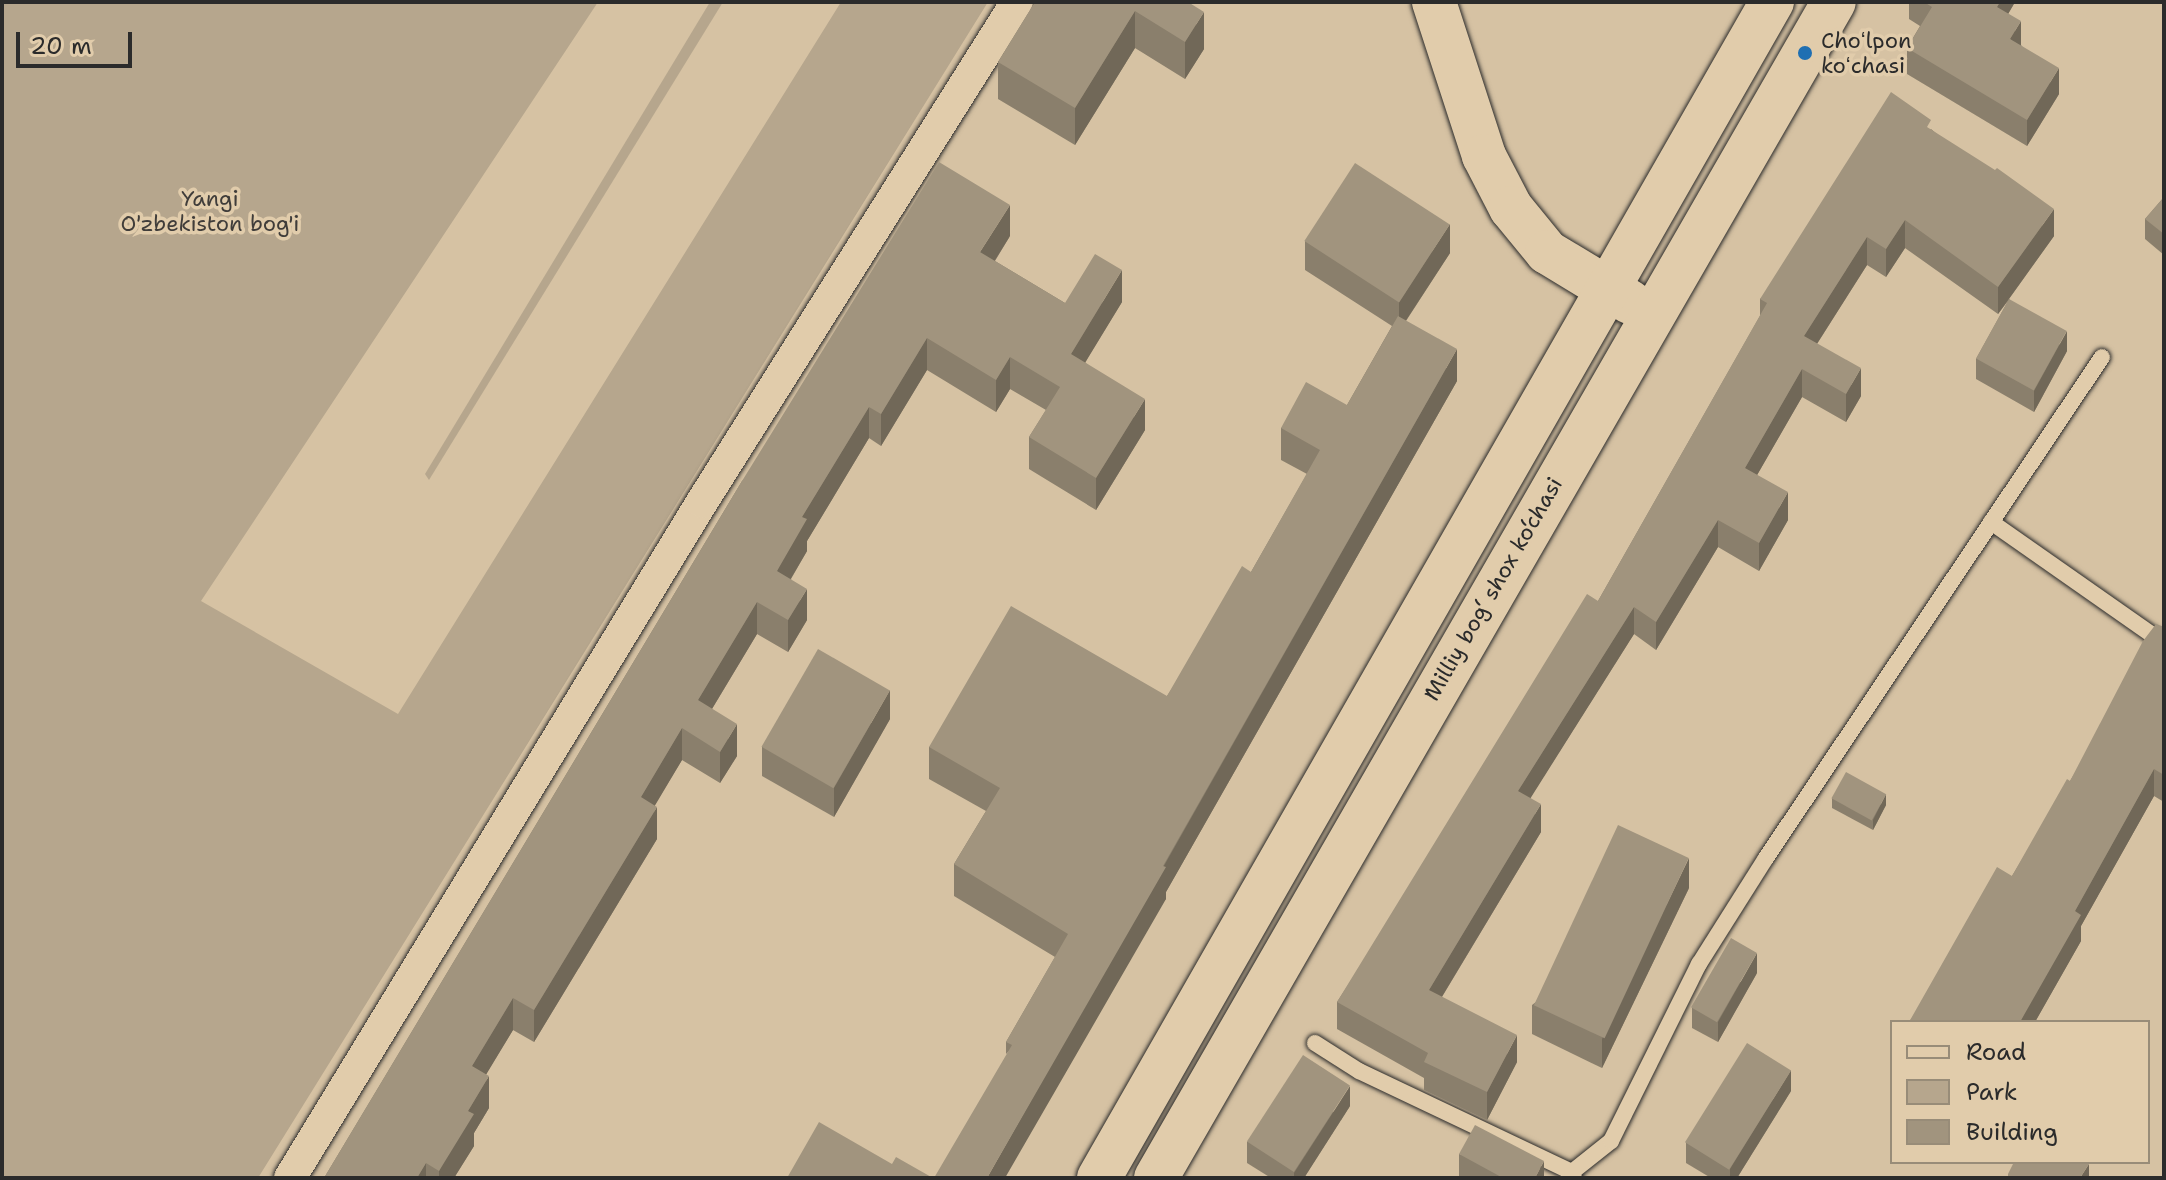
<!DOCTYPE html>
<html>
<head>
<meta charset="utf-8">
<style>
	body { margin:0 }
	#map { position:relative; width:2166px; height:1180px; overflow:hidden; background:#d6c2a3; font-family:"Shantell Sans",sans-serif }
	div>[style] { position:absolute }
	[style*='--x'] { left:calc(var(--x)*1px); top:calc(var(--y)*1px); width:calc(var(--w)*1px); rotate:calc(var(--a)*1deg) }
	.green>* { inset:0; background:#b6a68d }
	.roads { filter:drop-shadow(0 0 2px #2b2b2b) drop-shadow(0 0 2px #2b2b2b) }
	.service>* { height:16px; margin:-8px; padding:0 8px; transform-origin:8px; border-radius:8px; background:#e1ccab }
	.minor>* { height:32px; margin:-16px; padding:0 16px; transform-origin:16px; border-radius:16px; background:#e1ccab }
	.secondary>* { height:44px; margin:-22px; padding:0 22px; transform-origin:22px; border-radius:22px; background:#e1ccab }
	.wall>* { inset:0; background:#8a7f6c }
	.shaded-wall>* { inset:0; background:#716858 }
	.building>* { inset:0; background:#a1947e; transform-origin:0 0 }
	.dots>* { width:22px; height:22px; translate:-50% -50%; box-sizing:border-box; border:4px solid #e1ccab; border-radius:50% }
	span { translate:-50% -50%; white-space:nowrap; text-align:center; line-height:1.15; -webkit-text-stroke:7px #e1ccab; paint-order:stroke }
	.poi-label { font-size:22px; color:#2b2b2b }
	.left { translate:0 -50%; text-align:left }
	.park-label { font-size:22px; color:#403d3a }
	.street-label { font-size:22px; color:#2b2b2b }
	.frame { position:absolute; inset:0; border:4px solid #2b2b2b; pointer-events:none }
	.legend { position:absolute; left:1890px; top:1020px; width:260px; height:144px; box-sizing:border-box; background:#e1ccab; border:2px solid #988c78; margin:0; padding:10px 14px; list-style:none; font-size:24px; color:#2b2b2b }
	.legend li { display:flex; align-items:center; gap:16px; height:40px }
	.legend b { width:40px; border:2px solid #988c78 }
	.scale { position:absolute; left:16px; top:32px; width:116px; height:36px; box-sizing:border-box; border:4px solid #2b2b2b; border-top:0; padding-left:10px; font-size:24px; line-height:28px; white-space:nowrap; color:#2b2b2b; -webkit-text-stroke:6px #e1ccab; paint-order:stroke }
</style>
</head>
<body>
<div id="map">
	<div class="green">
		<div style="clip-path:polygon(2px 2px,598px 2px,201px 601px,398px 714px,841px 2px,988px 2px,258px 1178px,2px 1178px)"></div>
		<div style="clip-path:polygon(710px 2px,723px 2px,429px 480px,425px 474px)"></div>
	</div>
	<div class="roads">
		<div class="service">
			<div style="--x:1991;--y:522;--w:211;--a:35"></div>
			<div style="--x:1315;--y:1043;--w:52;--a:32.5"></div>
			<div style="--x:1359;--y:1071;--w:236;--a:25.4"></div>
			<div style="--x:1574;--y:1178;--w:6;--a:-108"></div>
			<div style="--x:1572;--y:1172;--w:50;--a:-38.5"></div>
			<div style="--x:1611;--y:1141;--w:198;--a:-63.6"></div>
			<div style="--x:1699;--y:964;--w:125;--a:-57.7"></div>
			<div style="--x:1766;--y:858;--w:603;--a:-56.15"></div>
		</div>
		<div class="minor">
			<div style="--x:290;--y:1178;--w:792;--a:-58.64"></div>
			<div style="--x:702;--y:502;--w:591;--a:-57.79"></div>
		</div>
		<div class="secondary">
			<div style="--x:1434;--y:2;--w:162;--a:72"></div>
			<div style="--x:1484;--y:156;--w:59;--a:62.6"></div>
			<div style="--x:1511;--y:208;--w:57;--a:50.7"></div>
			<div style="--x:1547;--y:252;--w:97;--a:31.1"></div>
			<div style="--x:1099;--y:1178;--w:1355;--a:-60.22"></div>
			<div style="--x:1156;--y:1178;--w:1357;--a:-60.04"></div>
		</div>
	</div>
	<div class="wall">
		<div style="clip-path:polygon(1035px 2px,1188px 2px,1204px 49px,1185px 79px,1135px 48px,1075px 145px,998px 99px,998px 62px)"></div>
		<div style="clip-path:polygon(1909px 2px,2015px 2px,2008px 14px,2021px 45px,2059px 94px,2027px 146px,1907px 74px,1907px 48px,1920px 26px,1909px 19px)"></div>
		<div style="clip-path:polygon(1931px 129px,2054px 236px,2009px 299px,2067px 351px,2034px 412px,1976px 379px,1976px 359px,2008px 301px,1998px 314px,1905px 248px,1886px 277px,1867px 265px,1817px 344px,1861px 396px,1846px 422px,1802px 397px,1757px 475px,1788px 520px,1759px 571px,1718px 547px,1656px 650px,1634px 634px,1530px 798px,1541px 832px,1442px 997px,1517px 1062px,1487px 1120px,1424px 1090px,1424px 1078px,1337px 1029px,1337px 1002px,1598px 601px,1760px 316px,1760px 299px)"></div>
		<div style="clip-path:polygon(2164px 197px,2164px 255px,2145px 239px,2145px 219px)"></div>
		<div style="clip-path:polygon(1010px 236px,995px 261px,1065px 303px,1122px 302px,1085px 362px,1145px 430px,1096px 510px,1029px 469px,1029px 437px,1046px 410px,1010px 389px,996px 412px,927px 370px,881px 446px,869px 438px,807px 541px,807px 551px,791px 579px,807px 620px,788px 652px,757px 634px,712px 709px,737px 756px,720px 783px,682px 760px,654px 806px,657px 839px,534px 1042px,513px 1030px,486px 1074px,489px 1108px,474px 1133px,474px 1146px,454px 1178px,324px 1178px,742px 481px)"></div>
		<div style="clip-path:polygon(1305px 241px,1450px 253px,1406px 321px,1457px 381px,1166px 892px,1166px 899px,1006px 1054px,1006px 1042px,1055px 957px,954px 896px,954px 864px,986px 811px,929px 779px,929px 747px,1167px 696px,1251px 572px,1307px 474px,1281px 460px,1281px 428px,1347px 405px,1392px 326px,1305px 270px)"></div>
		<div style="clip-path:polygon(2164px 627px,2164px 802px,2154px 796px,2081px 926px,2081px 941px,2035px 1022px,1909px 1022px,2012px 876px)"></div>
		<div style="clip-path:polygon(890px 719px,834px 817px,762px 776px,762px 747px)"></div>
		<div style="clip-path:polygon(1832px 798px,1886px 805px,1873px 830px,1832px 808px)"></div>
		<div style="clip-path:polygon(1689px 888px,1602px 1068px,1532px 1034px,1532px 1005px)"></div>
		<div style="clip-path:polygon(1757px 973px,1718px 1042px,1692px 1028px,1692px 1008px)"></div>
		<div style="clip-path:polygon(1791px 1091px,1737px 1178px,1711px 1178px,1686px 1163px,1686px 1143px)"></div>
		<div style="clip-path:polygon(1350px 1106px,1304px 1178px,1271px 1178px,1247px 1163px,1247px 1142px)"></div>
		<div style="clip-path:polygon(1459px 1154px,1544px 1178px,1459px 1178px)"></div>
	</div>
	<div class="shaded-wall">
		<div style="clip-path:polygon(2000px 2px,2015px 2px,1997px 33px,1997px 7px)"></div>
		<div style="clip-path:polygon(1135px 11px,1135px 48px,1075px 145px,1075px 108px)"></div>
		<div style="clip-path:polygon(1204px 12px,1204px 49px,1185px 79px,1185px 42px)"></div>
		<div style="clip-path:polygon(2021px 21px,2021px 48px,2010px 39px)"></div>
		<div style="clip-path:polygon(2059px 68px,2059px 94px,2027px 146px,2027px 120px)"></div>
		<div style="clip-path:polygon(1010px 205px,1010px 236px,980px 284px,980px 252px)"></div>
		<div style="clip-path:polygon(2054px 209px,2054px 236px,1998px 314px,1998px 287px)"></div>
		<div style="clip-path:polygon(1905px 220px,1905px 248px,1886px 277px,1886px 249px)"></div>
		<div style="clip-path:polygon(1450px 224px,1450px 253px,1399px 331px,1399px 302px)"></div>
		<div style="clip-path:polygon(1867px 237px,1867px 265px,1804px 364px,1804px 336px)"></div>
		<div style="clip-path:polygon(1122px 270px,1122px 302px,1071px 386px,1071px 354px)"></div>
		<div style="clip-path:polygon(2067px 331px,2067px 351px,2034px 412px,2034px 391px)"></div>
		<div style="clip-path:polygon(927px 338px,927px 370px,881px 446px,881px 414px)"></div>
		<div style="clip-path:polygon(1457px 349px,1457px 381px,1166px 892px,1166px 899px,1005px 1178px,987px 1178px)"></div>
		<div style="clip-path:polygon(1010px 357px,1010px 389px,996px 412px,996px 380px)"></div>
		<div style="clip-path:polygon(1861px 368px,1861px 396px,1846px 422px,1846px 394px)"></div>
		<div style="clip-path:polygon(1802px 369px,1802px 397px,1745px 496px,1745px 468px)"></div>
		<div style="clip-path:polygon(1145px 399px,1145px 430px,1096px 510px,1096px 478px)"></div>
		<div style="clip-path:polygon(869px 407px,869px 438px,807px 541px,807px 551px,777px 602px,777px 571px,802px 517px)"></div>
		<div style="clip-path:polygon(1788px 492px,1788px 520px,1759px 571px,1759px 543px)"></div>
		<div style="clip-path:polygon(1718px 520px,1718px 547px,1656px 650px,1656px 622px)"></div>
		<div style="clip-path:polygon(807px 589px,807px 620px,788px 652px,788px 620px)"></div>
		<div style="clip-path:polygon(757px 602px,757px 634px,698px 732px,698px 700px)"></div>
		<div style="clip-path:polygon(1634px 607px,1634px 634px,1518px 818px,1518px 791px)"></div>
		<div style="clip-path:polygon(890px 690px,890px 719px,834px 817px,834px 788px)"></div>
		<div style="clip-path:polygon(737px 724px,737px 756px,720px 783px,720px 752px)"></div>
		<div style="clip-path:polygon(682px 728px,682px 760px,641px 829px,641px 797px)"></div>
		<div style="clip-path:polygon(2154px 769px,2154px 796px,2081px 926px,2081px 941px,2035px 1022px,2020px 1022px,2075px 911px)"></div>
		<div style="clip-path:polygon(1886px 794px,1886px 805px,1873px 830px,1873px 820px)"></div>
		<div style="clip-path:polygon(1541px 804px,1541px 832px,1429px 1018px,1429px 990px)"></div>
		<div style="clip-path:polygon(657px 807px,657px 839px,534px 1042px,534px 1010px)"></div>
		<div style="clip-path:polygon(1689px 858px,1689px 888px,1602px 1068px,1602px 1039px)"></div>
		<div style="clip-path:polygon(1757px 953px,1757px 973px,1718px 1042px,1718px 1022px)"></div>
		<div style="clip-path:polygon(513px 998px,513px 1030px,472px 1098px,472px 1066px)"></div>
		<div style="clip-path:polygon(1517px 1035px,1517px 1062px,1487px 1120px,1487px 1092px)"></div>
		<div style="clip-path:polygon(1791px 1070px,1791px 1091px,1737px 1178px,1730px 1178px,1730px 1169px)"></div>
		<div style="clip-path:polygon(489px 1076px,489px 1108px,474px 1133px,474px 1146px,454px 1178px,439px 1178px,439px 1171px,468px 1111px)"></div>
		<div style="clip-path:polygon(1350px 1086px,1350px 1106px,1304px 1178px,1294px 1178px,1294px 1173px)"></div>
		<div style="clip-path:polygon(1544px 1161px,1544px 1178px,1535px 1178px)"></div>
		<div style="clip-path:polygon(426px 1163px,426px 1178px,417px 1178px)"></div>
		<div style="clip-path:polygon(2089px 1164px,2089px 1178px,2080px 1178px)"></div>
	</div>
	<div class="building">
		<div style="clip-path:polygon(1035px 2px,1188px 2px,1204px 12px,1185px 42px,1135px 11px,1075px 108px,998px 62px)"></div>
		<div style="clip-path:polygon(1924px 2px,2000px 2px,1997px 7px,2021px 21px,2010px 39px,2059px 68px,2027px 120px,1907px 48px,1932px 7px)"></div>
		<div style="clip-path:polygon(1891px 92px,1931px 120px,1927px 127px,1995px 170px,1997px 168px,2054px 209px,1998px 287px,1905px 220px,1886px 249px,1867px 237px,1804px 336px,1861px 368px,1846px 394px,1802px 369px,1745px 468px,1788px 492px,1759px 543px,1718px 520px,1656px 622px,1634px 607px,1518px 791px,1541px 804px,1429px 990px,1517px 1035px,1487px 1092px,1424px 1062px,1428px 1053px,1337px 1002px,1587px 594px,1598px 601px,1767px 303px,1760px 299px)"></div>
		<div style="clip-path:polygon(939px 162px,1010px 205px,980px 252px,1065px 303px,1095px 254px,1122px 270px,1071px 354px,1145px 399px,1096px 478px,1029px 437px,1060px 387px,1010px 357px,996px 380px,927px 338px,881px 414px,869px 407px,802px 517px,807px 519px,777px 571px,807px 589px,788px 620px,757px 602px,698px 700px,737px 724px,720px 752px,682px 728px,641px 797px,657px 807px,534px 1010px,513px 998px,472px 1066px,489px 1076px,468px 1111px,474px 1114px,439px 1171px,426px 1163px,417px 1178px,324px 1178px,742px 481px)"></div>
		<div style="left:1355px;top:163px;width:113px;height:93px;rotate:33deg"></div>
		<div style="clip-path:polygon(2164px 197px,2164px 234px,2145px 219px)"></div>
		<div style="left:2009px;top:299px;width:66px;height:68px;rotate:29deg"></div>
		<div style="clip-path:polygon(1398px 316px,1457px 349px,1163px 866px,1166px 867px,987px 1178px,934px 1178px,1012px 1045px,1006px 1042px,1068px 934px,954px 864px,1000px 788px,929px 747px,1011px 606px,1167px 696px,1242px 566px,1251px 572px,1320px 450px,1281px 428px,1306px 382px,1347px 405px)"></div>
		<div style="clip-path:polygon(2156px 624px,2164px 627px,2164px 775px,2154px 769px,2075px 911px,2081px 915px,2020px 1022px,1909px 1022px,1997px 867px,2012px 876px,2067px 779px,2070px 781px,2143px 641px)"></div>
		<div style="left:818px;top:649px;width:83px;height:113px;rotate:30deg"></div>
		<div style="left:1846px;top:772px;width:46px;height:30px;rotate:29deg"></div>
		<div style="left:1618px;top:825px;width:78px;height:199px;rotate:25deg"></div>
		<div style="left:1731px;top:938px;width:30px;height:80px;rotate:30deg"></div>
		<div style="left:1747px;top:1043px;width:52px;height:117px;rotate:32deg"></div>
		<div style="left:1303px;top:1055px;width:56px;height:103px;rotate:33deg"></div>
		<div style="clip-path:polygon(819px 1122px,892px 1164px,896px 1157px,933px 1178px,787px 1178px)"></div>
		<div style="clip-path:polygon(1475px 1125px,1544px 1161px,1535px 1178px,1503px 1178px,1459px 1154px)"></div>
		<div style="clip-path:polygon(2014px 1162px,2086px 1162px,2089px 1164px,2080px 1178px,2008px 1178px,2008px 1174px)"></div>
	</div>
	<div class="dots">
		<div style="left:1805px;top:53px;background:#1f6fb2"></div>
	</div>
	<div class="poi-label">
		<span class="left" style="left:1821px;top:53px">Choʻlpon<br>koʻchasi</span>
	</div>
	<div class="park-label">
		<span style="left:210px;top:211px">Yangi<br>O'zbekiston bog'i</span>
	</div>
	<div class="street-label">
		<span style="left:1493px;top:589px;rotate:-60deg">Milliy bog‘ shox ko‘chasi</span>
	</div>
	<div class="frame"></div>
	<ul class="legend">
	<li><b style="height:10px;background:#e1ccab"></b>Road</li>
	<li><b style="height:22px;background:#b6a68d"></b>Park</li>
	<li><b style="height:22px;background:#a1947e"></b>Building</li>
	</ul>
	<div class="scale">20 m</div>
</div>
</body>
</html>
